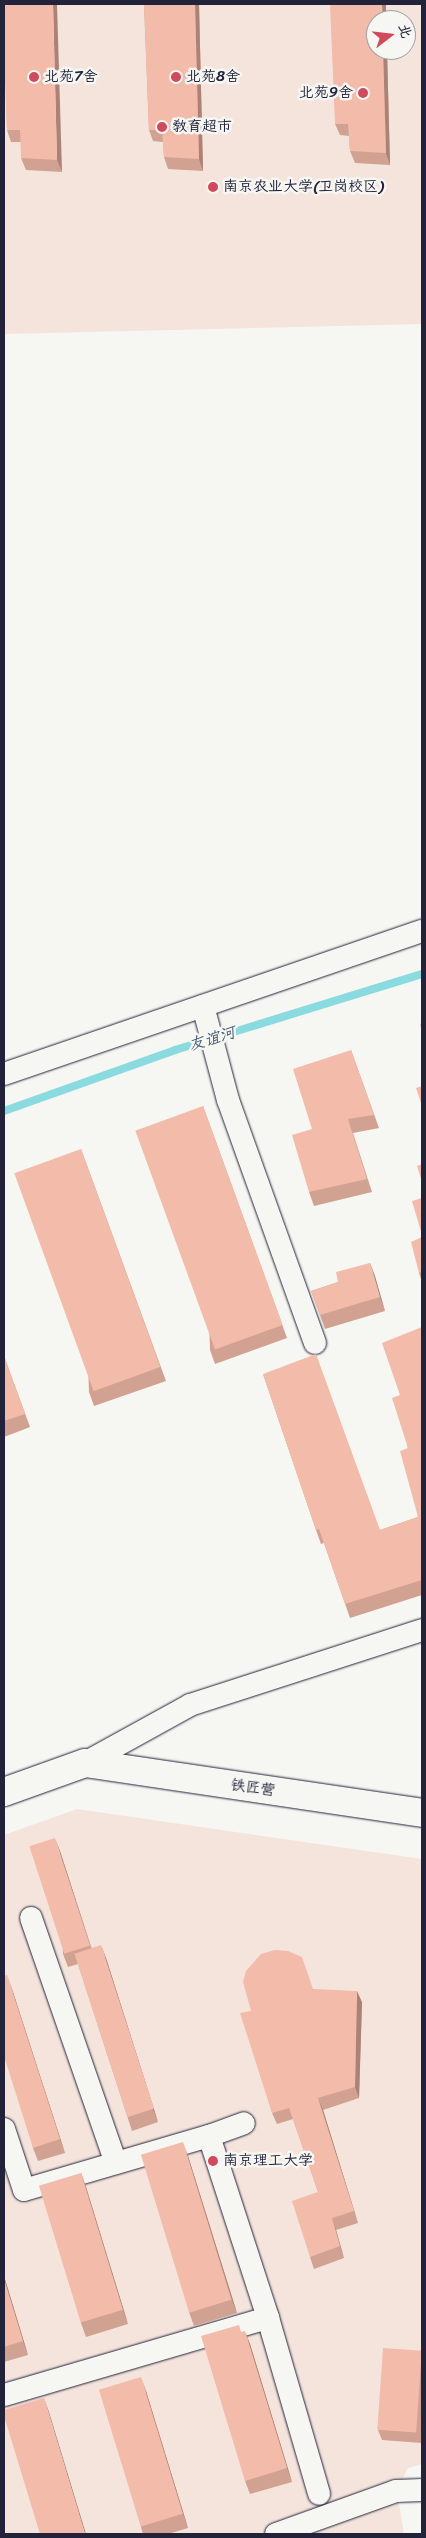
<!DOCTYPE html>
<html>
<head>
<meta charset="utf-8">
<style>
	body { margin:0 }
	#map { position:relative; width:426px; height:2538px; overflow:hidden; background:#f6f6f2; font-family:Sriracha,"LXGW WenKai TC",sans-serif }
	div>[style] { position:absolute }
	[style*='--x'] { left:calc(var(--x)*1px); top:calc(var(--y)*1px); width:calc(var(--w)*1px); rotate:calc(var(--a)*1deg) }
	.built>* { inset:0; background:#f5e4dc }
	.stream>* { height:8px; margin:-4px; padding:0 4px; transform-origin:4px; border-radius:4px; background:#89dbe0 }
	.roads { filter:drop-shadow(0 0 1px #22223b) drop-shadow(0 0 1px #22223b) }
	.street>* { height:22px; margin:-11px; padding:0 11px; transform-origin:11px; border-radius:11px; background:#f6f6f2 }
	.secondary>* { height:28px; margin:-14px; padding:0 14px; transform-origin:14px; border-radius:14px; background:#f6f6f2 }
	.wall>* { inset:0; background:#d1a191 }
	.shaded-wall>* { inset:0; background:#aa8376; transform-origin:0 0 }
	.building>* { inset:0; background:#f3bba9; transform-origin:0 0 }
	.dots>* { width:14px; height:14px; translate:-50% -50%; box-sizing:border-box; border:2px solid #f6f6f2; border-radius:50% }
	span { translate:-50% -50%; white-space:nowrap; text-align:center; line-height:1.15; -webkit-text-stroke:5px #f6f6f2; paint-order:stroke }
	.poi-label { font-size:15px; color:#22223b }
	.left { translate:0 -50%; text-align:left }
	.right { translate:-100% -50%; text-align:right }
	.street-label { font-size:15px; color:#22223b }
	.water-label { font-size:16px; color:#415a6d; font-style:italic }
	.frame { position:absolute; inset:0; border:5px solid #22223b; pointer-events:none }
	.north { position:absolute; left:366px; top:10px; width:50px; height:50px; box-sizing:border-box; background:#f6f6f2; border:1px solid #a1a1a9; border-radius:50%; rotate:74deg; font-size:14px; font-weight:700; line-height:20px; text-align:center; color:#22223b }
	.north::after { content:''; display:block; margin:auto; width:18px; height:22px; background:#d1495b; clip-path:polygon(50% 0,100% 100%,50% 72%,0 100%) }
</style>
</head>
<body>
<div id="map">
	<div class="built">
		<div style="clip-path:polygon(evenodd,4px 4px,422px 4px,422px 324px,4px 334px,4px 4px,376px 20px,406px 20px,406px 50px,376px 50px,376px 20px)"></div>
		<div style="clip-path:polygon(77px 1809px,422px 1859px,422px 2464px,408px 2468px,397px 2491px,404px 2534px,4px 2534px,4px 1835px)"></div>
	</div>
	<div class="stream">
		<div style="--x:4;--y:1111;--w:182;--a:-19.6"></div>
		<div style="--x:175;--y:1050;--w:258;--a:-17.1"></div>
	</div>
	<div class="roads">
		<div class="street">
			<div style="--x:203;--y:1006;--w:97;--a:75.1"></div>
			<div style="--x:228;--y:1100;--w:258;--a:70.3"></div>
			<div style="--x:4;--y:1074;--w:442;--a:-18.9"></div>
			<div style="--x:85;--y:1763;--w:120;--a:-28.9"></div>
			<div style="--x:190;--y:1705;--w:244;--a:-17.9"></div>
			<div style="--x:31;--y:1918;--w:259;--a:70.9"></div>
			<div style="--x:4;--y:2129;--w:64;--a:71.8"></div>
			<div style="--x:24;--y:2190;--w:193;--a:-16.3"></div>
			<div style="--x:209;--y:2136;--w:37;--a:-20"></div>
			<div style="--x:209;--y:2136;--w:191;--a:72"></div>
			<div style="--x:268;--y:2318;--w:183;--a:73.8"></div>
			<div style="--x:4;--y:2395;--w:275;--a:-16.3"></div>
			<div style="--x:276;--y:2534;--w:127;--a:-19.7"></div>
			<div style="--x:396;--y:2491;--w:26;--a:-2"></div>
		</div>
		<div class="secondary">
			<div style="--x:4;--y:1792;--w:86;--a:-19.7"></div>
			<div style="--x:85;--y:1763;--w:341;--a:8.4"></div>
		</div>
	</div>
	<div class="wall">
		<div style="clip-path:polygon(4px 4px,62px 172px,26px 170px,21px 158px,21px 142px,11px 142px,7px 130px)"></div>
		<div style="clip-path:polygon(144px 4px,199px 4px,203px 171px,168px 169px,164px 157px,163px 142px,153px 141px,149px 130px)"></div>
		<div style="clip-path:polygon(376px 50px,387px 50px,390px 165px,355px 163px,350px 151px,349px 136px,340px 135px,335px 124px)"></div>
		<div style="clip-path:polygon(351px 1050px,379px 1128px,353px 1133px,372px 1192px,314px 1206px,309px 1192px,312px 1129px)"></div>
		<div style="clip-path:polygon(203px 1106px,287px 1338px,215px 1364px,210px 1350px)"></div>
		<div style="clip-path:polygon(81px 1149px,166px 1381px,94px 1406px,89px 1392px)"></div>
		<div style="clip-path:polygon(422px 1237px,422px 1282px,419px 1273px)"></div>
		<div style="clip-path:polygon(370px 1263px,385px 1311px,325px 1329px,311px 1291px,338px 1282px)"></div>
		<div style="clip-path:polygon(422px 1327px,422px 1595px,350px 1618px,324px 1543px,321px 1544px,316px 1530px,263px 1374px,380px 1530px,418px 1517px,400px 1395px)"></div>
		<div style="clip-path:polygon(4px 1356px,30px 1427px,4px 1437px)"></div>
		<div style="clip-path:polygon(60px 1851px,91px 1948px,106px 1958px,158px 2122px,132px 2131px,78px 1964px,68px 1967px,63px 1954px)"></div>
		<div style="clip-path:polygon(12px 1989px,65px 2153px,38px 2161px,33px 2148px)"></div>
		<div style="clip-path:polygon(313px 1989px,362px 2002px,359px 2098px,323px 2110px,358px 2223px,336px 2230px,344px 2258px,314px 2269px,310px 2257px,318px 2192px,293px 2119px,277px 2124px,272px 2113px,251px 2011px)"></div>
		<div style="clip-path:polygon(188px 2156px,237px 2313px,194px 2326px,189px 2312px)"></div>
		<div style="clip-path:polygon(81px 2173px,86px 2187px,128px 2324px,86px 2337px,81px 2323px)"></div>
		<div style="clip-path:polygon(4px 2276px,28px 2355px,4px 2362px)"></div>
		<div style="clip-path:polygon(242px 2332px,250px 2344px,292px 2482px,250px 2494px,245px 2481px)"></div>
		<div style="clip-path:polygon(422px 2351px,422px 2443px,382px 2440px,378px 2430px)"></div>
		<div style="clip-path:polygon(146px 2391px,188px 2528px,168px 2534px,143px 2534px,141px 2527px)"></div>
	</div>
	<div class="shaded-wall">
		<div style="clip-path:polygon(53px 4px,57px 4px,62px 172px,57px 160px)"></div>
		<div style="clip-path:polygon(195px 4px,199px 4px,203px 171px,199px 159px)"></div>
		<div style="left:382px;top:4px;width:4px;height:16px"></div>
		<div style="clip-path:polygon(383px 50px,387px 50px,390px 165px,386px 153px)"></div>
		<div style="clip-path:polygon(370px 1263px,375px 1276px,385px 1311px,380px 1297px)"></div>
		<div style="clip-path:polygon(55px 1838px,60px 1851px,95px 1959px,90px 1945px)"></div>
		<div style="clip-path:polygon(101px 1945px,106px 1958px,158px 2122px,153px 2109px)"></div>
		<div style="clip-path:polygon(7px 1975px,12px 1989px,65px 2153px,60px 2139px)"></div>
		<div style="clip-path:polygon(357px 1991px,362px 2002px,359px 2098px,355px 2087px)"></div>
		<div style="clip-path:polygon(318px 2098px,323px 2110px,358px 2223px,354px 2211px)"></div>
		<div style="clip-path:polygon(183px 2142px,188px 2156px,237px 2313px,232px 2300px)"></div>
		<div style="clip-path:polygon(81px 2173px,86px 2187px,128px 2324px,123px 2310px)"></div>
		<div style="clip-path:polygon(332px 2218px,336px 2230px,344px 2258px,340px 2246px)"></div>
		<div style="clip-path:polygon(4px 2276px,28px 2355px,23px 2341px,4px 2279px)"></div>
		<div style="clip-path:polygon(245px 2331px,250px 2344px,292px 2482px,287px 2468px)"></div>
		<div style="clip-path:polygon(141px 2377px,146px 2391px,188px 2528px,183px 2514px)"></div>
		<div style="clip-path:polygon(44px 2398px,49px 2412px,86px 2534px,85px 2534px)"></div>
	</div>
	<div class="building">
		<div style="clip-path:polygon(4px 4px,53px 4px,57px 160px,21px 158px,20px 130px,7px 130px,4px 56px)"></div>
		<div style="clip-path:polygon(144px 4px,195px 4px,199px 159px,164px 157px,162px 130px,149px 130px)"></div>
		<div style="clip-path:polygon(330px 4px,382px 4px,383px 20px,376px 20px,376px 50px,383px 50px,386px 153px,350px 151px,348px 124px,335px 124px)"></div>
		<div style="clip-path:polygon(422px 1023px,422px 1032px,420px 1024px)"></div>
		<div style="clip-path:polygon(351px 1050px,374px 1115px,348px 1119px,367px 1179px,309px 1192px,292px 1135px,312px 1129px,293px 1069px)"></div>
		<div style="clip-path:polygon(422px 1086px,422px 1106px,416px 1088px)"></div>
		<div style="left:203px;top:1106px;width:233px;height:72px;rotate:70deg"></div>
		<div style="left:81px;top:1149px;width:232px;height:71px;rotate:70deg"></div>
		<div style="clip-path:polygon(422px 1164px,422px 1182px,417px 1166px)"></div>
		<div style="clip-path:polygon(422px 1198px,422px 1235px,412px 1201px)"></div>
		<div style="clip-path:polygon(422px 1237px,422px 1272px,419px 1273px,411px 1242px)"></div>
		<div style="clip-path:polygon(370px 1263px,380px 1297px,320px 1315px,311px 1291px,338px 1282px,336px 1272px)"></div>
		<div style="clip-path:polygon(422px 1327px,422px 1580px,345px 1604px,319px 1529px,316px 1530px,263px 1374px,316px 1354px,380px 1530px,418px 1517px,400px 1451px,408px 1448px,392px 1398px,400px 1395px,382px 1343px)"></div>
		<div style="clip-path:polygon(4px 1356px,25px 1414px,4px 1421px)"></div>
		<div style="left:55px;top:1838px;width:113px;height:27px;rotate:72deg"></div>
		<div style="left:101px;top:1945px;width:172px;height:28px;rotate:72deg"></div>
		<div style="clip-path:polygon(275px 1950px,288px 1951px,302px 1957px,313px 1989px,357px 1991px,355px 2087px,318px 2098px,354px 2211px,332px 2218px,340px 2246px,310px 2257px,292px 2201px,318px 2192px,289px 2108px,272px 2113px,240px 2013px,251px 2011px,243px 1982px,246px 1971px,261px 1954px)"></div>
		<div style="clip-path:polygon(7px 1975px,60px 2139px,33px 2148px,4px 2056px,4px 1976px)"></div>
		<div style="left:183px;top:2142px;width:165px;height:44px;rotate:73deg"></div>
		<div style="left:81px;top:2173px;width:143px;height:44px;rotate:73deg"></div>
		<div style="clip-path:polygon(4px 2279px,23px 2341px,4px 2347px)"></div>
		<div style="clip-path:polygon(239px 2325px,241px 2332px,245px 2331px,287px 2468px,245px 2481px,201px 2336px)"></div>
		<div style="left:383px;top:2348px;width:39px;height:82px;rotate:4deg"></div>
		<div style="left:141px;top:2377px;width:143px;height:44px;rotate:73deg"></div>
		<div style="clip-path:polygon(44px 2398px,85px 2534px,40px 2534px,4px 2416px,4px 2410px)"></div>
	</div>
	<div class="dots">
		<div style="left:34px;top:77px;background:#d1495b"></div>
		<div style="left:176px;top:77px;background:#d1495b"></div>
		<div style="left:363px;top:93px;background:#d1495b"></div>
		<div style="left:162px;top:127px;background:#d1495b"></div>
		<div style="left:213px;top:187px;background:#d1495b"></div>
		<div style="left:213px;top:2161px;background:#d1495b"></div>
	</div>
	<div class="poi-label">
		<span class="left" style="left:44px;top:77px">北苑7舍</span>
		<span class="left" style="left:186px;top:77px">北苑8舍</span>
		<span class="right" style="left:353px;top:93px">北苑9舍</span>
		<span class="left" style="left:172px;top:127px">教育超市</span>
		<span class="left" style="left:223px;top:187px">南京农业大学(卫岗校区)</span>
		<span class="left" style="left:223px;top:2161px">南京理工大学</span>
	</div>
	<div class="street-label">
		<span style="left:253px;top:1788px;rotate:8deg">铁匠营</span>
	</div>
	<div class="water-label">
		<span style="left:212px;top:1039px;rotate:-17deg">友谊河</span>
	</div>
	<div class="frame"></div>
	<div class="north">北</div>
</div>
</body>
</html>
